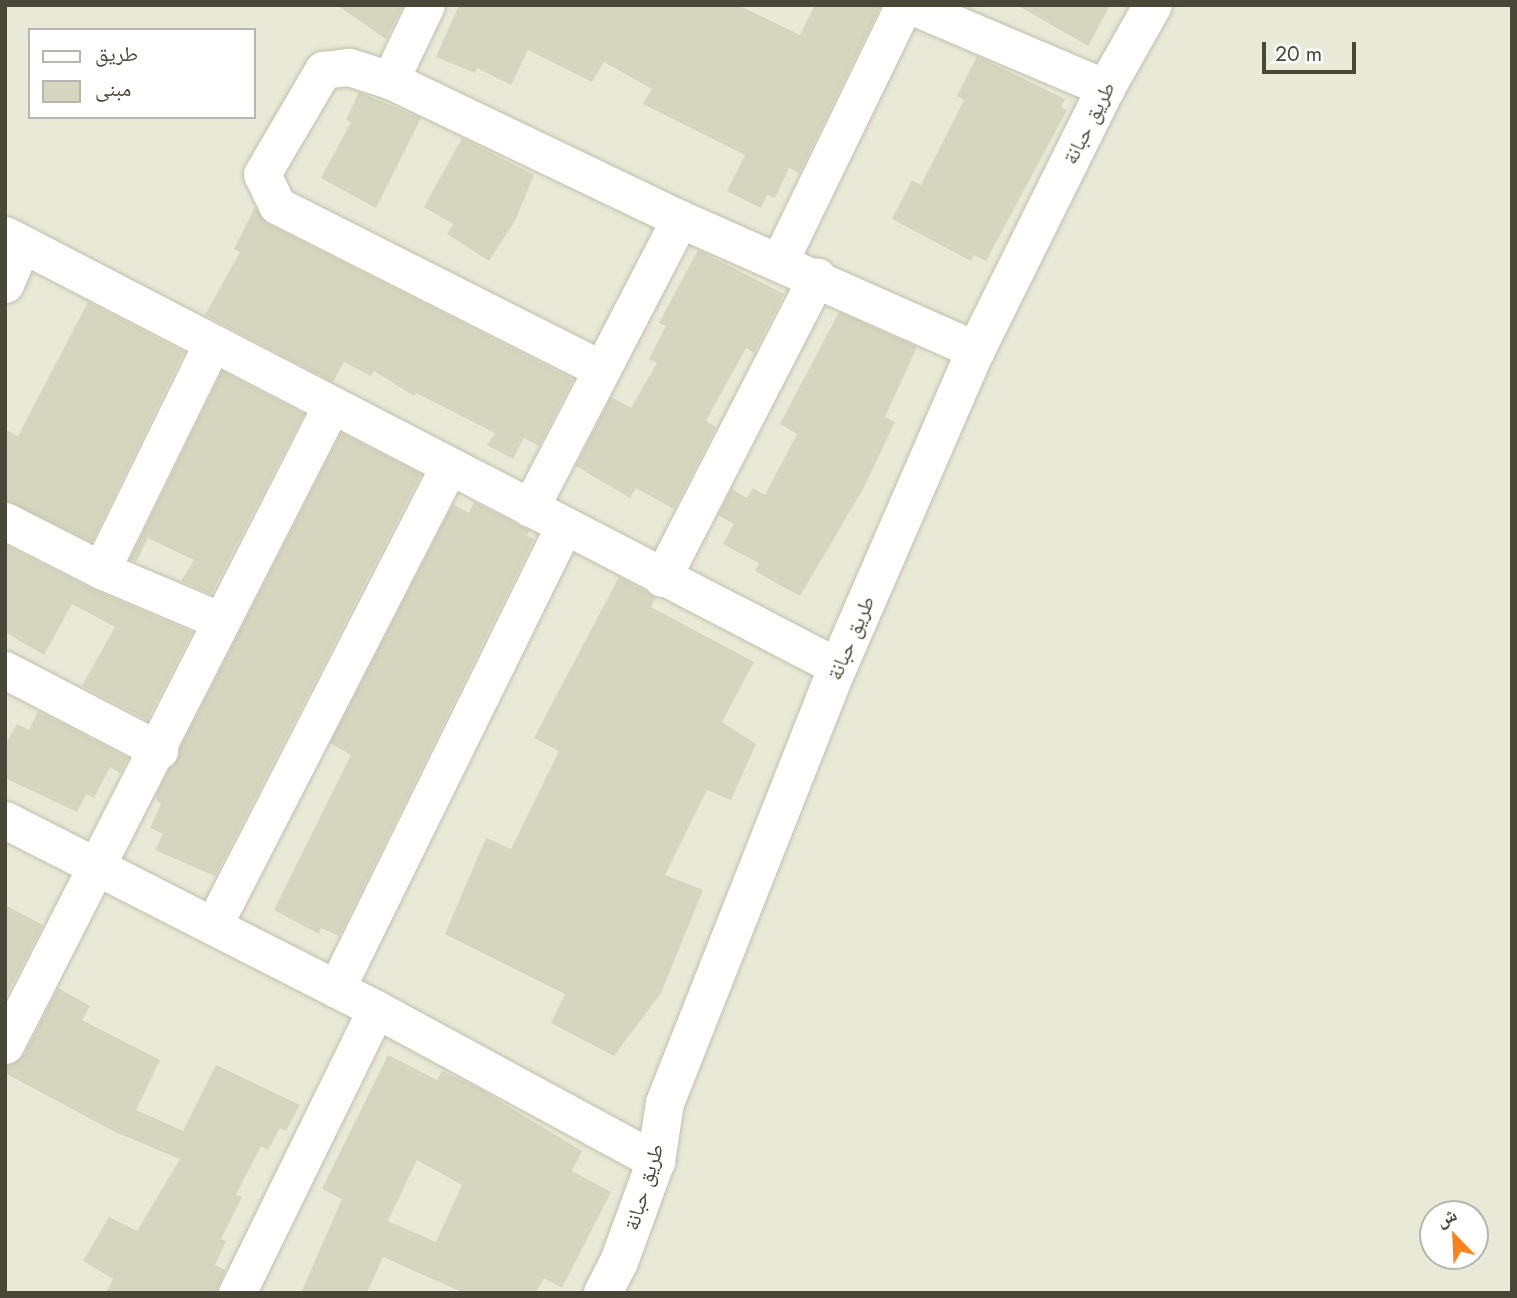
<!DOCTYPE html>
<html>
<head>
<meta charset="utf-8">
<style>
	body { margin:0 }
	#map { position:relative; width:1517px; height:1298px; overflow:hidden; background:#f4f5e9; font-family:Jost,"Noto Naskh Arabic",sans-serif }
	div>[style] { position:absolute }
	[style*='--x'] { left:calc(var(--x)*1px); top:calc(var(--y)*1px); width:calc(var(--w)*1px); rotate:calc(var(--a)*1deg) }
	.residential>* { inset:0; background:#e9e9d7 }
	.building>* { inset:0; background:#d6d5bf }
	.roads { filter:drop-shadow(0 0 2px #c0c0ac) drop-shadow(0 0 2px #c0c0ac) }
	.minor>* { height:37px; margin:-18.5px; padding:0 18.5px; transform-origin:18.5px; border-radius:18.5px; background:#fff }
	.tertiary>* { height:38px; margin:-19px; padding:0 19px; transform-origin:19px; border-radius:19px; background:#fff }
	span { translate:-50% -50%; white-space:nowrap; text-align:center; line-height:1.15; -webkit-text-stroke:5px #fff; paint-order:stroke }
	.street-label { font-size:21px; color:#494737 }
	.frame { position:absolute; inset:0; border:7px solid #494737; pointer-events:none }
	.legend { position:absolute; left:28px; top:28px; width:228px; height:91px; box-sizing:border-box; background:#fff; border:2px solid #b6b5af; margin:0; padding:9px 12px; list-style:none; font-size:21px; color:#494737 }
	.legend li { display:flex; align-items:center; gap:14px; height:35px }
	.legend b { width:35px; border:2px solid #b6b5af }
	.north { position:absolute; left:1419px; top:1200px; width:70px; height:70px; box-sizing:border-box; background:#fff; border:2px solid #b6b5af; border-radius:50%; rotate:337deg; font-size:19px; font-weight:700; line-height:28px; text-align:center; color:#494737 }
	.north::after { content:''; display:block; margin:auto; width:24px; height:32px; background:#fa831b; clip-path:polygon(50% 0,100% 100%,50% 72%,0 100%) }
	.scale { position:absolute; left:1262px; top:42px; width:94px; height:32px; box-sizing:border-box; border:4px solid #494737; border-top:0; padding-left:9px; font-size:21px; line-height:24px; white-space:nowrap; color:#494737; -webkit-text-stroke:5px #fff; paint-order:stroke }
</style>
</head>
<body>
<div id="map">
	<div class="residential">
		<div style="clip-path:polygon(evenodd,5px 5px,1512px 5px,1512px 1293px,5px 1293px,5px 5px,30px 30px,254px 30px,254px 117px,30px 117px,30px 30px,5px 5px,1433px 1214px,1475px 1214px,1475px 1256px,1433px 1256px,1433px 1214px)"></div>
	</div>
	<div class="building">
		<div style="clip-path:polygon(337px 5px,403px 5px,386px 39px)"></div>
		<div style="clip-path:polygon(459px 5px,738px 5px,800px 35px,815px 5px,881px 5px,799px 173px,789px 168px,775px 198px,767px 195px,761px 208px,727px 191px,745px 155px,643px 104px,652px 89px,604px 62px,592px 82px,528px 50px,511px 85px,477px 68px,475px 73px,436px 57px)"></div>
		<div style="clip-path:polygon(1017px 5px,1110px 5px,1088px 46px)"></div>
		<div style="clip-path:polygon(977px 56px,1065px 99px,1061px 107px,1067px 110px,986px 261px,974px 255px,971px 261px,892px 219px,912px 180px,921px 185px,964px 100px,957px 96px)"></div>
		<div style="clip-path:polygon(359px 92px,421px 118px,376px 208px,321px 178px,351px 122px,346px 120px)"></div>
		<div style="clip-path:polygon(462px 138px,534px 175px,515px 221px,489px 261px,447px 234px,453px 224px,424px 207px)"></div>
		<div style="clip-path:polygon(255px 207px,268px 224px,573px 379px,539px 446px,524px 438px,513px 459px,487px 445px,495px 433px,416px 393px,414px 396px,374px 371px,371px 376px,344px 362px,333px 382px,205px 315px,240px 252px,234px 249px)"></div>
		<div style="clip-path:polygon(698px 250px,784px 294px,754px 353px,746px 348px,706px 421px,716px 427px,674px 509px,636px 488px,630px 498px,576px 466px,611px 397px,631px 408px,657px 363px,649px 359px,666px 326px,659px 323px)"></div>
		<div style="clip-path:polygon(88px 302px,184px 352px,92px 542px,5px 500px,5px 429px,18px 436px)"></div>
		<div style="clip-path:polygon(839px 312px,917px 347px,885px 417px,895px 422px,863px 489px,800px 596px,755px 571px,759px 563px,723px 544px,734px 524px,718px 515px,732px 489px,747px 498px,753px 488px,765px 495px,797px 434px,780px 424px)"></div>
		<div style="clip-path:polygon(222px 371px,304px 414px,211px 594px,181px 581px,194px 560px,148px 538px,136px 562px,130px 559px)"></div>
		<div style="clip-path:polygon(341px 433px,421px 474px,215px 876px,155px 850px,163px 834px,150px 828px,161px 804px,156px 800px,157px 793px)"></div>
		<div style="clip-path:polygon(474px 502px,530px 531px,527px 535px,534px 539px,339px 936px,321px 928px,319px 934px,274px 910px,351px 755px,330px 743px,453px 504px,469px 513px)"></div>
		<div style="clip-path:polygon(5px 545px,92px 589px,192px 632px,147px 720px,82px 686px,115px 627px,72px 604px,44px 655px,5px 632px)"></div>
		<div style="clip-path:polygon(619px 577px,656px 597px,651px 607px,754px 662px,722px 722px,756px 744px,731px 800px,707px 790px,665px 875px,703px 890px,661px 993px,614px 1056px,551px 1023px,565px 994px,445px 934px,486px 838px,511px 849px,559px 751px,534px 738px)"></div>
		<div style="clip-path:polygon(38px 711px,128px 758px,120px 773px,110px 767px,94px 798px,86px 794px,77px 812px,5px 778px,5px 745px,17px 724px,29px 730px)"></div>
		<div style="clip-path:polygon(5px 905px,43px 925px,5px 998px)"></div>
		<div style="clip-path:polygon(58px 988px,90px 1006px,82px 1020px,160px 1060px,136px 1110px,183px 1131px,216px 1065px,300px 1105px,286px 1131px,280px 1128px,268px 1150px,261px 1146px,236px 1194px,242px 1197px,221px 1239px,226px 1241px,215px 1265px,225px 1270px,216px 1293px,106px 1293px,113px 1279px,83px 1261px,109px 1217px,137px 1231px,180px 1159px,115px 1132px,5px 1073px,5px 1066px,24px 1055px)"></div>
		<div style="clip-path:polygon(evenodd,388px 1055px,437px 1080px,442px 1071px,478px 1088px,582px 1151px,572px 1171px,611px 1192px,562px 1288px,544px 1278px,536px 1293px,464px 1293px,383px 1257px,367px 1293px,301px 1293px,342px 1199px,322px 1189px,388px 1055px,417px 1160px,462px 1185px,436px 1242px,388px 1221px,417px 1160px)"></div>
	</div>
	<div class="roads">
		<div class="minor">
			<div style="--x:910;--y:5;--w:213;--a:23"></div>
			<div style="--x:390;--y:80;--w:83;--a:-64.4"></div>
			<div style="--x:5;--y:235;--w:938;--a:27.41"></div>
			<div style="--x:780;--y:260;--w:284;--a:-64.1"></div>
			<div style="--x:5;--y:284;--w:43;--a:-67"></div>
			<div style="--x:599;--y:368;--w:361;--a:-153.2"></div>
			<div style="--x:277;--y:205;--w:34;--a:-116"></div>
			<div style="--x:262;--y:174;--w:121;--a:-59.6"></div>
			<div style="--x:323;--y:70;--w:26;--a:-7"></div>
			<div style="--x:349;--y:67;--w:43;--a:17.6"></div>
			<div style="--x:390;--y:80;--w:322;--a:25.6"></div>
			<div style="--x:680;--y:219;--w:324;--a:23.9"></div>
			<div style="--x:530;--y:508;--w:326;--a:-62.6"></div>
			<div style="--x:5;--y:521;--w:108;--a:27"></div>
			<div style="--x:101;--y:570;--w:130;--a:23"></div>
			<div style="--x:101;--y:570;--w:250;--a:-63.9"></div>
			<div style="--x:662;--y:578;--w:339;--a:-62.8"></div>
			<div style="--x:5;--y:670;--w:174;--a:27.5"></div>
			<div style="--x:5;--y:820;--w:416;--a:27"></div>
			<div style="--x:376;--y:1009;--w:319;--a:28.5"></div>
			<div style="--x:213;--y:926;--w:515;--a:-62.84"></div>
			<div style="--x:336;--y:989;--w:516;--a:-63.78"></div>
			<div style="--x:5;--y:1045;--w:717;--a:-62.97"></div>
			<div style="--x:237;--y:1293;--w:316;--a:-63.9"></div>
		</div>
		<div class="tertiary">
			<div style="--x:603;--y:1293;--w:35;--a:-63"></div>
			<div style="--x:619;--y:1262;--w:108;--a:-69.9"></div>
			<div style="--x:656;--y:1161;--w:59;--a:-81.2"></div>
			<div style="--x:665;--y:1103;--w:469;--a:-68.4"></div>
			<div style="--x:838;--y:667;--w:346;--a:-66.5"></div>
			<div style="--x:976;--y:350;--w:292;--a:-63.6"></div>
			<div style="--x:1106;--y:88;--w:95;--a:-60.5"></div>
		</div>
	</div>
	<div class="street-label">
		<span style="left:1089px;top:123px;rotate:-63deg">طريق حبانة</span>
		<span style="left:851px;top:638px;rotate:-67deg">طريق حبانة</span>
		<span style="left:644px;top:1187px;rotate:-73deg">طريق حبانة</span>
	</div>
	<div class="frame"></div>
	<ul class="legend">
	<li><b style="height:9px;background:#fff"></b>طريق</li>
	<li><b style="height:19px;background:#d6d5bf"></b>مبنى</li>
	</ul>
	<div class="north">ش</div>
	<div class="scale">20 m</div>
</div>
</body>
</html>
